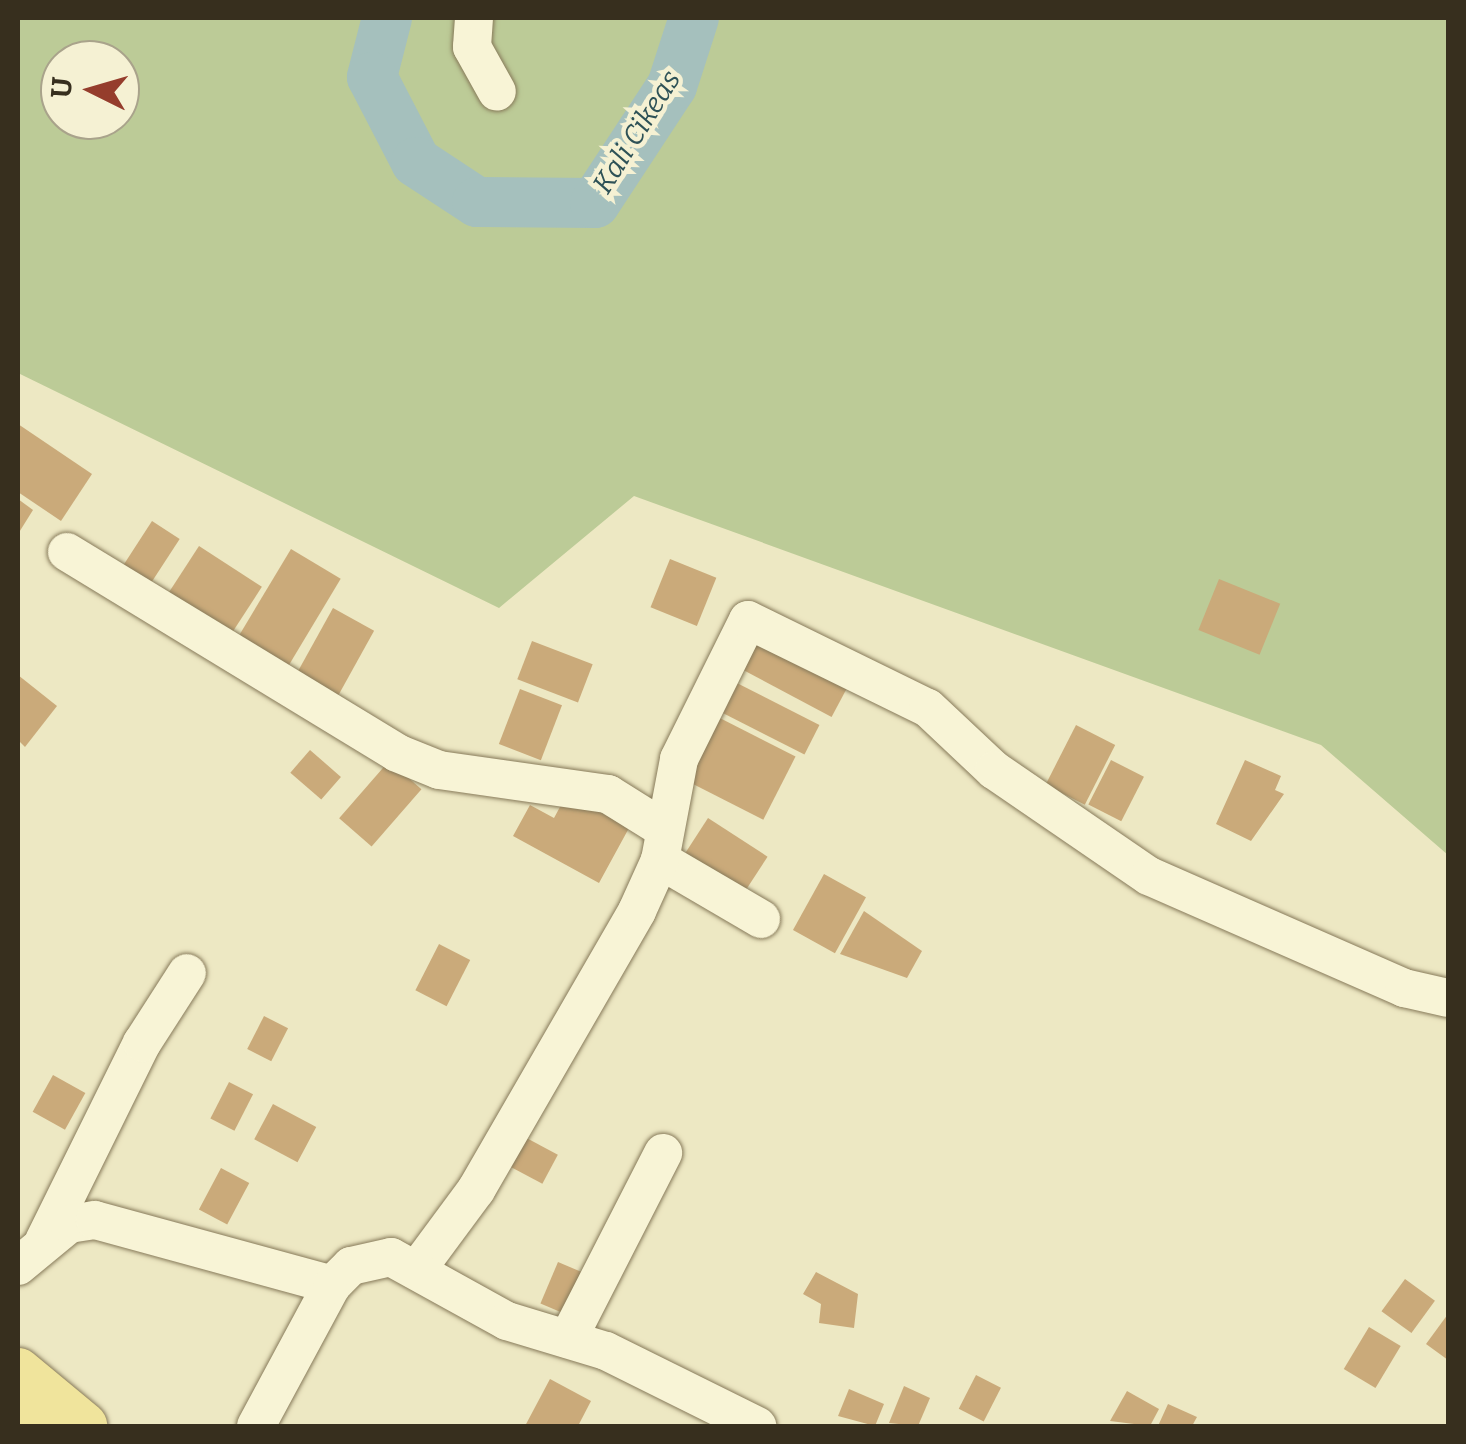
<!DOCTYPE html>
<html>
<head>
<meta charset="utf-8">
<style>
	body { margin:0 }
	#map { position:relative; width:1466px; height:1444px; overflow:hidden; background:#ede8c3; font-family:Bitter,serif }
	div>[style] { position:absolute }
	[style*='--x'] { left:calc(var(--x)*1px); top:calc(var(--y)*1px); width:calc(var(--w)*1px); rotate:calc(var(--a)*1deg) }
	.green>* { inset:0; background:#bccb97 }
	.river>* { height:50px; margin:-25px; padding:0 25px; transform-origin:25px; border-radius:25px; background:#a5c0bd }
	.building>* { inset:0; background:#caaa7a; transform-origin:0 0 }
	.roads { filter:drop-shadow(0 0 2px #877a5a) drop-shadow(0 0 2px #877a5a) }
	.minor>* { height:38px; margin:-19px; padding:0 19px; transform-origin:19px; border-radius:19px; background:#f8f4d6 }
	.major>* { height:48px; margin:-24px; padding:0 24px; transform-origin:24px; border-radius:24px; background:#f0e49c }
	span { translate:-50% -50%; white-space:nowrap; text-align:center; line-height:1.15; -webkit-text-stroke:9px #f5f1d3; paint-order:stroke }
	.water-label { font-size:28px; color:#2e5257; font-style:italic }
	.frame { position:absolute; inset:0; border:20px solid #372f1e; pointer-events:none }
	.north { position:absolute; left:40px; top:40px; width:100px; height:100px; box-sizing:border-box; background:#f5f1d3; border:2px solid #a9a38b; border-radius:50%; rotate:275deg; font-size:28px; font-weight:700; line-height:40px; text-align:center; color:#372f1e }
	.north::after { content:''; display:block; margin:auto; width:35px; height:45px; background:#953d2c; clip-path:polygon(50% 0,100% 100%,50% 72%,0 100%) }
</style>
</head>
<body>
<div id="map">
	<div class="green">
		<div style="clip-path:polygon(evenodd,18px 18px,1448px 18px,1448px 855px,1321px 745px,634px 496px,499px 608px,18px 373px,18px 18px,60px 60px,120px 60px,120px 120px,60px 120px,60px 60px)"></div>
	</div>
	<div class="river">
		<div style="--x:387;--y:18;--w:61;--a:104.3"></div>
		<div style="--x:372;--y:77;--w:96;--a:62.6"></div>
		<div style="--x:416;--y:162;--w:73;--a:33.3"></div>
		<div style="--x:477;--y:202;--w:118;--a:0.5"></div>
		<div style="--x:595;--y:203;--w:140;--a:-56.7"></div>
		<div style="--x:672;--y:86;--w:71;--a:-72.1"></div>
	</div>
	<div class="building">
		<div style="clip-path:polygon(18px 424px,92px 474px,61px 521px,18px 492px)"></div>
		<div style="clip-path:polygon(18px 499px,33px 510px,18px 534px)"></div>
		<div style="left:152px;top:521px;width:33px;height:55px;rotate:33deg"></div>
		<div style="left:199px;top:546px;width:75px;height:65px;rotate:33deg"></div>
		<div style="left:291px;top:549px;width:58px;height:111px;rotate:31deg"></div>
		<div style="left:670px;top:559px;width:50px;height:52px;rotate:22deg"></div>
		<div style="left:1219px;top:579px;width:66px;height:55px;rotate:22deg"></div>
		<div style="left:333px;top:608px;width:47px;height:80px;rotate:29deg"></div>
		<div style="left:763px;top:633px;width:100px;height:42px;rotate:28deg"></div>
		<div style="left:532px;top:641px;width:65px;height:41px;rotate:21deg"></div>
		<div style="clip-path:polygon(18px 675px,57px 706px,25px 747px,18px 740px)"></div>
		<div style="left:725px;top:677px;width:106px;height:33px;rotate:27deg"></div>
		<div style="left:520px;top:689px;width:45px;height:59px;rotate:21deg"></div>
		<div style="left:710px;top:713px;width:96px;height:71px;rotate:27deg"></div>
		<div style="left:1076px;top:725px;width:44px;height:67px;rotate:27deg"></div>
		<div style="left:310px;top:750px;width:41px;height:30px;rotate:41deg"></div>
		<div style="left:1111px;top:760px;width:37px;height:50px;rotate:27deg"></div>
		<div style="clip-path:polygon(1245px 760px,1281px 776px,1275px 790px,1284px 794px,1251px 841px,1216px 824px)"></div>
		<div style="left:389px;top:761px;width:43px;height:76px;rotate:41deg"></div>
		<div style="clip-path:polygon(567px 794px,629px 828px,599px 883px,513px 836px,530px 805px,554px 818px)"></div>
		<div style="left:708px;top:818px;width:71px;height:47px;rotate:33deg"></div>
		<div style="left:824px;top:874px;width:48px;height:64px;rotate:29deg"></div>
		<div style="clip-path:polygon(864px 911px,922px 951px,907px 978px,840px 954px)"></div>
		<div style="left:439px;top:944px;width:35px;height:52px;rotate:27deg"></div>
		<div style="left:264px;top:1016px;width:27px;height:37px;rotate:27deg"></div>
		<div style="left:53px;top:1075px;width:37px;height:42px;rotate:29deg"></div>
		<div style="left:229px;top:1082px;width:27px;height:41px;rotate:27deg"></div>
		<div style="left:273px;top:1104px;width:49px;height:40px;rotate:28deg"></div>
		<div style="left:519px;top:1134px;width:44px;height:33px;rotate:28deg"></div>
		<div style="left:221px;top:1168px;width:32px;height:47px;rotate:28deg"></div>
		<div style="left:558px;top:1262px;width:25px;height:45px;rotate:23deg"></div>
		<div style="clip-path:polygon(816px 1272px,858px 1294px,854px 1328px,819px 1323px,821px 1304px,803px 1294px)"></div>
		<div style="left:1405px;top:1279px;width:37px;height:40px;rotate:36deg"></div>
		<div style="clip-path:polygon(1448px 1314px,1448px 1360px,1426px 1344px)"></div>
		<div style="left:1369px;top:1327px;width:37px;height:49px;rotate:31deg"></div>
		<div style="left:976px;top:1375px;width:28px;height:38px;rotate:27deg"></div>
		<div style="clip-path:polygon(550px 1379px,591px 1401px,578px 1426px,525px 1426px)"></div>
		<div style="clip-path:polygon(904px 1386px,930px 1398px,918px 1426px,889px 1423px)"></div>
		<div style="clip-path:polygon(849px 1389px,884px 1404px,875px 1426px,838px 1416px)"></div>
		<div style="clip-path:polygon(1127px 1391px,1159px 1409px,1150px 1426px,1110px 1421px)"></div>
		<div style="clip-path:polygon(1168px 1404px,1197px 1417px,1192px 1426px,1158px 1426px)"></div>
	</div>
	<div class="roads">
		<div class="minor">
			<div style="--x:474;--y:18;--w:29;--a:94"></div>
			<div style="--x:472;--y:47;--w:51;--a:60.9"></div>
			<div style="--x:67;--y:552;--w:386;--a:31.3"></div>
			<div style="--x:397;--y:753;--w:45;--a:22"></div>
			<div style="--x:439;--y:770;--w:171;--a:8.1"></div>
			<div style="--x:608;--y:794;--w:62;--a:31.9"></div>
			<div style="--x:660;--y:860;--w:117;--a:30.3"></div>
			<div style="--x:44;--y:1241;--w:221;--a:-63.7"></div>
			<div style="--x:142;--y:1043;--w:83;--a:-57.3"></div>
			<div style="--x:18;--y:1266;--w:66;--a:-39.5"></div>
			<div style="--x:69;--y:1224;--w:26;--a:-9"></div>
			<div style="--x:95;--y:1220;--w:246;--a:15.3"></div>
			<div style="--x:419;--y:1267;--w:96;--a:-53.5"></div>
			<div style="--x:476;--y:1190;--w:322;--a:-60"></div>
			<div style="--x:637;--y:911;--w:56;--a:-65.7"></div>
			<div style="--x:660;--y:860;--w:103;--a:-79.3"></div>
			<div style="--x:679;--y:759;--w:155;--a:-63.6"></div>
			<div style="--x:748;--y:620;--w:200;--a:26.1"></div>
			<div style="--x:928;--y:708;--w:91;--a:43.2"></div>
			<div style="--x:994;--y:770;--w:188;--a:34.4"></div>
			<div style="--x:1149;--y:876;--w:279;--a:23.7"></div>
			<div style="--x:1404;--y:988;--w:45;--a:12.8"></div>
			<div style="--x:568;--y:1339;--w:209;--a:-62.9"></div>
			<div style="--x:256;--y:1426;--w:160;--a:-61.7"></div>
			<div style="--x:332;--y:1285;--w:27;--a:-45"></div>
			<div style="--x:351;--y:1266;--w:41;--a:-12.7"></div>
			<div style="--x:391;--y:1257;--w:132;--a:28.9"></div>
			<div style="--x:507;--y:1321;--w:103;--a:16.9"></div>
			<div style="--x:606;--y:1351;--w:169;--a:26.4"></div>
		</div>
		<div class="major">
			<div style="--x:18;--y:1372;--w:85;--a:39.7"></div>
			<div style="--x:18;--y:1420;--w:9;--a:41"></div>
		</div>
	</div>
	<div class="water-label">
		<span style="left:637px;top:132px;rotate:-58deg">Kali Cikeas</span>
	</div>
	<div class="frame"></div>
	<div class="north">U</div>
</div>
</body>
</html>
